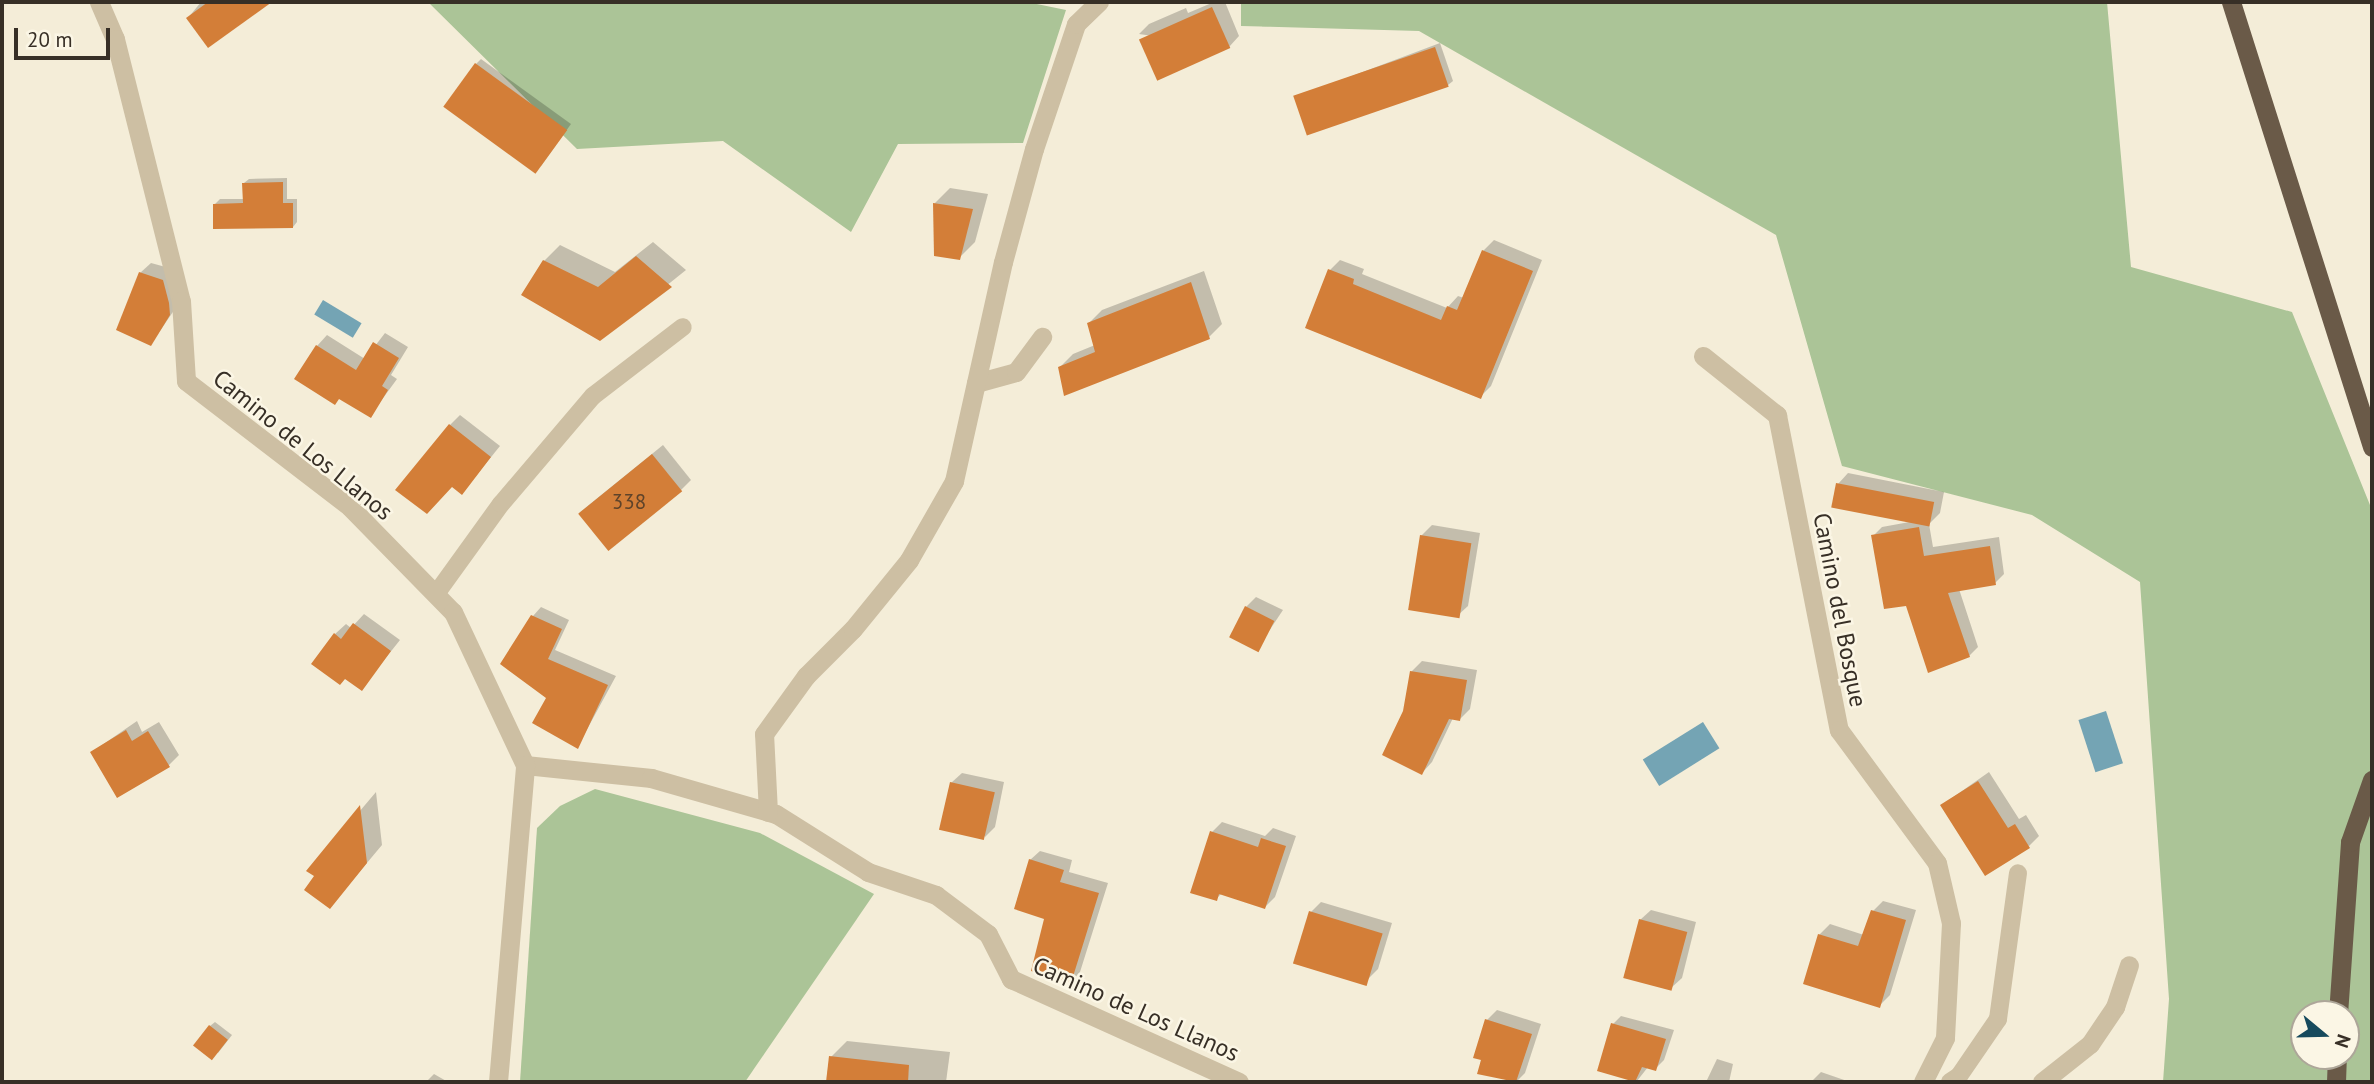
<!DOCTYPE html>
<html>
<head>
<meta charset="utf-8">
<style>
	body { margin:0 }
	#map { position:relative; width:2374px; height:1084px; overflow:hidden; background:#f4edd8; font-family:"PT Sans",sans-serif }
	div>[style] { position:absolute }
	[style*='--x'] { left:calc(var(--x)*1px); top:calc(var(--y)*1px); width:calc(var(--w)*1px); rotate:calc(var(--a)*1deg) }
	.green>* { inset:0; background:#abc497 }
	.water>* { inset:0; background:#74a4b4; transform-origin:0 0 }
	.shadow>* { inset:0; background:#0003 }
	.building>* { inset:0; background:#d37e38; transform-origin:0 0 }
	.service>* { height:18px; margin:-9px; padding:0 9px; transform-origin:9px; border-radius:9px; background:#cdbfa3 }
	.minor>* { height:19px; margin:-9.5px; padding:0 9.5px; transform-origin:9.5px; border-radius:9.5px; background:#cdbfa3 }
	.trunk>* { height:19px; margin:-9.5px; padding:0 9.5px; transform-origin:9.5px; border-radius:9.5px; background:#6a5a48 }
	span { translate:-50% -50%; white-space:nowrap; text-align:center; line-height:1.15; -webkit-text-stroke:5px #fbf6e5; paint-order:stroke }
	.number-label { font-size:21px; color:#5e432a }
	.number-label span { -webkit-text-stroke-width:0 }
	.street-label { font-size:24px; color:#372f26 }
	.frame { position:absolute; inset:0; border:4px solid #372f26; pointer-events:none }
	.north { position:absolute; left:2290px; top:1000px; width:70px; height:70px; box-sizing:border-box; background:#fbf6e5; border:2px solid #ada699; border-radius:50%; rotate:109deg; font-size:19px; font-weight:700; line-height:28px; text-align:center; color:#372f26 }
	.north::after { content:''; display:block; margin:auto; width:24px; height:32px; background:#174a5d; clip-path:polygon(50% 0,100% 100%,50% 72%,0 100%) }
	.scale { position:absolute; left:14px; top:28px; width:96px; height:32px; box-sizing:border-box; border:4px solid #372f26; border-top:0; padding-left:9px; font-size:21px; line-height:24px; white-space:nowrap; color:#372f26; -webkit-text-stroke:5px #fbf6e5; paint-order:stroke }
</style>
</head>
<body>
<div id="map">
	<div class="green">
		<div style="clip-path:polygon(428px 2px,1027px 2px,1066px 10px,1023px 143px,898px 144px,851px 232px,723px 141px,577px 149px)"></div>
		<div style="clip-path:polygon(evenodd,1241px 2px,2107px 2px,2131px 267px,2292px 312px,2372px 510px,2372px 1082px,2163px 1082px,2169px 999px,2140px 582px,2032px 515px,1842px 466px,1776px 235px,1419px 31px,1241px 26px,1241px 2px,2304px 1014px,2346px 1014px,2346px 1056px,2304px 1056px,2304px 1014px)"></div>
		<div style="clip-path:polygon(595px 789px,760px 833px,874px 894px,745px 1082px,520px 1082px,537px 828px,560px 806px)"></div>
	</div>
	<div class="water">
		<div style="left:323px;top:300px;width:45px;height:17px;rotate:31deg"></div>
		<div style="left:2106px;top:711px;width:55px;height:29px;rotate:72deg"></div>
		<div style="left:1703px;top:722px;width:31px;height:71px;rotate:58deg"></div>
	</div>
	<div class="shadow">
		<div style="clip-path:polygon(201px 2px,266px 2px,258px 10px,188px 18px)"></div>
		<div style="clip-path:polygon(1214px 2px,1225px 2px,1239px 36px,1229px 47px,1139px 34px,1149px 24px,1186px 8px,1188px 13px)"></div>
		<div style="clip-path:polygon(1440px 43px,1453px 81px,1448px 85px,1296px 97px)"></div>
		<div style="clip-path:polygon(481px 59px,571px 124px,541px 166px,476px 64px)"></div>
		<div style="clip-path:polygon(287px 178px,287px 199px,297px 199px,297px 222px,293px 227px,215px 204px,220px 199px,244px 199px,244px 183px,249px 179px)"></div>
		<div style="clip-path:polygon(950px 188px,988px 194px,975px 242px,959px 258px,934px 204px)"></div>
		<div style="clip-path:polygon(1494px 240px,1542px 260px,1491px 386px,1480px 397px,1330px 270px,1340px 260px,1364px 269px,1362px 274px,1447px 308px,1458px 296px,1464px 298px,1483px 251px)"></div>
		<div style="clip-path:polygon(653px 242px,686px 270px,600px 339px,544px 261px,560px 245px,615px 272px)"></div>
		<div style="clip-path:polygon(151px 263px,173px 269px,179px 303px,151px 344px,140px 273px)"></div>
		<div style="clip-path:polygon(1204px 271px,1222px 324px,1209px 337px,1066px 394px,1060px 367px,1073px 354px,1095px 345px,1089px 323px,1102px 310px)"></div>
		<div style="clip-path:polygon(385px 333px,408px 347px,391px 375px,397px 379px,370px 416px,317px 346px,327px 335px,365px 359px)"></div>
		<div style="clip-path:polygon(460px 415px,500px 446px,462px 493px,450px 425px)"></div>
		<div style="clip-path:polygon(663px 445px,691px 480px,681px 490px,579px 513px)"></div>
		<div style="clip-path:polygon(1848px 473px,1944px 492px,1940px 513px,1929px 524px,1933px 547px,1999px 537px,2004px 574px,1995px 583px,1959px 589px,1978px 647px,1969px 656px,1907px 604px,1873px 536px,1882px 527px,1915px 521px,1838px 484px)"></div>
		<div style="clip-path:polygon(1432px 525px,1480px 533px,1468px 606px,1457px 616px,1421px 536px)"></div>
		<div style="clip-path:polygon(1256px 597px,1283px 610px,1257px 649px,1246px 607px)"></div>
		<div style="clip-path:polygon(541px 607px,569px 620px,555px 650px,616px 676px,578px 746px,548px 697px,533px 616px)"></div>
		<div style="clip-path:polygon(364px 614px,400px 640px,361px 689px,335px 634px,346px 624px,351px 628px)"></div>
		<div style="clip-path:polygon(1422px 661px,1477px 670px,1470px 709px,1460px 719px,1453px 718px,1432px 762px,1422px 773px,1405px 712px,1411px 672px)"></div>
		<div style="clip-path:polygon(137px 721px,142px 732px,159px 722px,179px 755px,169px 765px,92px 752px)"></div>
		<div style="clip-path:polygon(1989px 772px,2019px 819px,2026px 815px,2039px 836px,2029px 846px,1942px 805px)"></div>
		<div style="clip-path:polygon(962px 773px,1004px 782px,995px 827px,985px 837px,951px 783px)"></div>
		<div style="clip-path:polygon(376px 792px,382px 845px,330px 907px,316px 876px,309px 871px)"></div>
		<div style="clip-path:polygon(1222px 822px,1265px 836px,1273px 828px,1296px 836px,1275px 897px,1265px 907px,1222px 893px,1216px 899px,1212px 832px)"></div>
		<div style="clip-path:polygon(1040px 851px,1072px 860px,1069px 872px,1108px 883px,1080px 972px,1071px 982px,1030px 860px)"></div>
		<div style="clip-path:polygon(1883px 901px,1916px 910px,1890px 995px,1879px 1006px,1819px 935px,1830px 924px,1864px 935px,1873px 911px)"></div>
		<div style="clip-path:polygon(1321px 902px,1392px 923px,1378px 969px,1368px 979px,1311px 912px)"></div>
		<div style="clip-path:polygon(1651px 910px,1696px 922px,1682px 978px,1671px 988px,1640px 920px)"></div>
		<div style="clip-path:polygon(1497px 1010px,1541px 1024px,1525px 1073px,1516px 1082px,1479px 1073px,1487px 1020px)"></div>
		<div style="clip-path:polygon(1621px 1016px,1674px 1030px,1664px 1060px,1655px 1069px,1648px 1067px,1637px 1081px,1599px 1070px,1612px 1025px)"></div>
		<div style="clip-path:polygon(215px 1022px,232px 1035px,218px 1053px,210px 1026px)"></div>
		<div style="clip-path:polygon(847px 1041px,950px 1052px,946px 1082px,828px 1082px,831px 1057px)"></div>
		<div style="clip-path:polygon(1717px 1059px,1733px 1064px,1729px 1082px,1706px 1082px)"></div>
		<div style="clip-path:polygon(1821px 1072px,1850px 1082px,1811px 1082px)"></div>
		<div style="clip-path:polygon(434px 1074px,448px 1082px,426px 1082px)"></div>
	</div>
	<div class="building">
		<div style="clip-path:polygon(208px 2px,272px 2px,208px 48px,186px 18px)"></div>
		<div style="left:1212px;top:7px;width:45px;height:80px;rotate:66deg"></div>
		<div style="left:1435px;top:47px;width:42px;height:150px;rotate:71deg"></div>
		<div style="left:475px;top:63px;width:114px;height:54px;rotate:36deg"></div>
		<div style="clip-path:polygon(283px 182px,283px 203px,293px 203px,293px 228px,213px 229px,213px 204px,243px 203px,242px 183px)"></div>
		<div style="clip-path:polygon(933px 203px,973px 209px,960px 260px,934px 256px)"></div>
		<div style="clip-path:polygon(1482px 250px,1533px 271px,1481px 399px,1305px 328px,1328px 269px,1354px 279px,1353px 284px,1441px 320px,1447px 306px,1457px 310px)"></div>
		<div style="clip-path:polygon(636px 256px,672px 287px,600px 341px,521px 295px,543px 260px,598px 287px)"></div>
		<div style="clip-path:polygon(139px 272px,163px 280px,169px 303px,170px 315px,151px 346px,116px 330px)"></div>
		<div style="clip-path:polygon(1191px 282px,1210px 339px,1064px 396px,1058px 367px,1095px 352px,1087px 323px)"></div>
		<div style="clip-path:polygon(373px 342px,399px 358px,382px 386px,388px 390px,371px 418px,339px 399px,335px 405px,294px 379px,316px 345px,356px 370px)"></div>
		<div style="clip-path:polygon(449px 424px,491px 457px,462px 495px,452px 487px,427px 514px,395px 490px)"></div>
		<div style="left:652px;top:454px;width:48px;height:95px;rotate:51deg"></div>
		<div style="left:1836px;top:483px;width:100px;height:25px;rotate:11deg"></div>
		<div style="clip-path:polygon(1919px 527px,1924px 556px,1990px 546px,1996px 585px,1948px 593px,1970px 657px,1928px 673px,1906px 606px,1884px 609px,1871px 535px)"></div>
		<div style="left:1420px;top:535px;width:52px;height:76px;rotate:9deg"></div>
		<div style="left:1245px;top:606px;width:33px;height:35px;rotate:27deg"></div>
		<div style="clip-path:polygon(531px 615px,562px 629px,548px 659px,608px 685px,578px 749px,532px 723px,546px 698px,500px 664px)"></div>
		<div style="clip-path:polygon(353px 623px,391px 651px,362px 691px,345px 679px,340px 685px,311px 664px,334px 633px,341px 639px)"></div>
		<div style="clip-path:polygon(1410px 671px,1467px 680px,1460px 721px,1449px 719px,1422px 775px,1382px 755px,1403px 711px)"></div>
		<div style="clip-path:polygon(126px 730px,132px 741px,148px 731px,170px 767px,117px 798px,90px 752px)"></div>
		<div style="clip-path:polygon(1978px 781px,2008px 828px,2015px 824px,2030px 848px,1985px 876px,1940px 805px)"></div>
		<div style="left:950px;top:782px;width:46px;height:49px;rotate:13deg"></div>
		<div style="clip-path:polygon(360px 805px,367px 863px,330px 909px,304px 890px,314px 876px,306px 871px)"></div>
		<div style="clip-path:polygon(1210px 831px,1258px 847px,1261px 838px,1286px 846px,1265px 909px,1219px 894px,1217px 901px,1190px 893px)"></div>
		<div style="clip-path:polygon(1029px 859px,1064px 870px,1060px 882px,1099px 893px,1071px 983px,1031px 971px,1044px 919px,1014px 909px)"></div>
		<div style="clip-path:polygon(1871px 910px,1906px 920px,1880px 1008px,1803px 984px,1818px 934px,1858px 946px)"></div>
		<div style="left:1309px;top:911px;width:77px;height:55px;rotate:17deg"></div>
		<div style="left:1639px;top:919px;width:50px;height:61px;rotate:15deg"></div>
		<div style="clip-path:polygon(1485px 1019px,1532px 1034px,1516px 1082px,1477px 1074px,1481px 1060px,1473px 1058px)"></div>
		<div style="clip-path:polygon(1611px 1023px,1666px 1039px,1656px 1071px,1642px 1067px,1635px 1082px,1597px 1071px)"></div>
		<div style="left:209px;top:1025px;width:24px;height:26px;rotate:38deg"></div>
		<div style="clip-path:polygon(829px 1056px,909px 1065px,908px 1082px,826px 1082px)"></div>
	</div>
	<div class="service">
		<div style="--x:436;--y:594;--w:111;--a:-54.2"></div>
		<div style="--x:501;--y:504;--w:142;--a:-49.6"></div>
		<div style="--x:593;--y:396;--w:113;--a:-37.5"></div>
		<div style="--x:1950;--y:1082;--w:11;--a:-34"></div>
		<div style="--x:1959;--y:1076;--w:69;--a:-55.6"></div>
		<div style="--x:1998;--y:1019;--w:147;--a:-82.2"></div>
	</div>
	<div class="minor">
		<div style="--x:99;--y:2;--w:40;--a:66.6"></div>
		<div style="--x:115;--y:39;--w:270;--a:75.9"></div>
		<div style="--x:181;--y:301;--w:80;--a:86.4"></div>
		<div style="--x:186;--y:381;--w:207;--a:37.5"></div>
		<div style="--x:350;--y:507;--w:147;--a:45.6"></div>
		<div style="--x:453;--y:612;--w:169;--a:64.8"></div>
		<div style="--x:525;--y:765;--w:127;--a:5.9"></div>
		<div style="--x:651;--y:778;--w:130;--a:16.1"></div>
		<div style="--x:776;--y:814;--w:109;--a:32.2"></div>
		<div style="--x:868;--y:872;--w:72;--a:18.7"></div>
		<div style="--x:936;--y:895;--w:65;--a:36.9"></div>
		<div style="--x:988;--y:934;--w:51;--a:62.9"></div>
		<div style="--x:1011;--y:979;--w:250;--a:24.3"></div>
		<div style="--x:1703;--y:356;--w:95;--a:38.6"></div>
		<div style="--x:1777;--y:415;--w:321;--a:78.9"></div>
		<div style="--x:1839;--y:730;--w:165;--a:53.6"></div>
		<div style="--x:1937;--y:863;--w:62;--a:76.9"></div>
		<div style="--x:1951;--y:923;--w:115;--a:93"></div>
		<div style="--x:1945;--y:1038;--w:49;--a:116.6"></div>
		<div style="--x:976;--y:383;--w:41;--a:-15.4"></div>
		<div style="--x:1016;--y:372;--w:44;--a:-53.4"></div>
		<div style="--x:768;--y:812;--w:78;--a:-92.9"></div>
		<div style="--x:764;--y:734;--w:72;--a:-54.1"></div>
		<div style="--x:806;--y:676;--w:66;--a:-45"></div>
		<div style="--x:853;--y:629;--w:89;--a:-50.9"></div>
		<div style="--x:909;--y:560;--w:91;--a:-60.3"></div>
		<div style="--x:954;--y:481;--w:224;--a:-77.4"></div>
		<div style="--x:1003;--y:262;--w:117;--a:-74.7"></div>
		<div style="--x:1034;--y:149;--w:132;--a:-71.4"></div>
		<div style="--x:1076;--y:24;--w:32;--a:-44"></div>
		<div style="--x:498;--y:1082;--w:318;--a:-85.1"></div>
		<div style="--x:2042;--y:1082;--w:61;--a:-38.4"></div>
		<div style="--x:2090;--y:1044;--w:45;--a:-56"></div>
		<div style="--x:2115;--y:1007;--w:44;--a:-71.6"></div>
	</div>
	<div class="trunk">
		<div style="--x:2231;--y:2;--w:467;--a:72.4"></div>
		<div style="--x:2338;--y:1014;--w:172;--a:-86"></div>
		<div style="--x:2350;--y:842;--w:66;--a:-70.5"></div>
		<div style="--x:2336;--y:1082;--w:26;--a:-88"></div>
	</div>
	<div class="number-label">
		<span style="left:629px;top:502px">338</span>
	</div>
	<div class="street-label">
		<span style="left:303px;top:445px;rotate:39deg">Camino de Los Llanos</span>
		<span style="left:1840px;top:610px;rotate:79deg">Camino del Bosque</span>
		<span style="left:1136px;top:1009px;rotate:24deg">Camino de Los Llanos</span>
	</div>
	<div class="frame"></div>
	<div class="north">N</div>
	<div class="scale">20 m</div>
</div>
</body>
</html>
